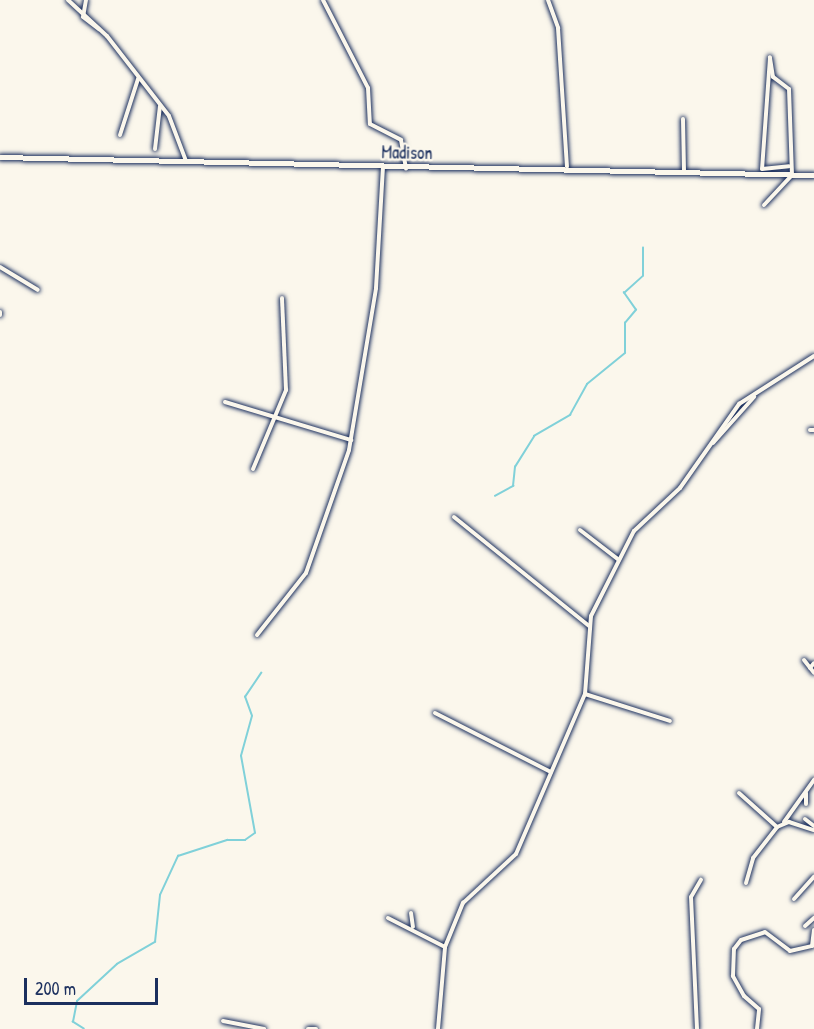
<!DOCTYPE html>
<html>
<head>
<meta charset="utf-8">
<style>
	body { margin:0 }
	#map { position:relative; width:814px; height:1029px; overflow:hidden; background:#fbf7ec; font-family:"Patrick Hand",sans-serif }
	div>[style] { position:absolute }
	[style*='--x'] { left:calc(var(--x)*1px); top:calc(var(--y)*1px); width:calc(var(--w)*1px); rotate:calc(var(--a)*1deg) }
	.stream>* { height:1.5px; margin:-0.75px; padding:0 0.75px; transform-origin:0.75px; border-radius:0.75px; background:#80d1d9 }
	.roads { filter:drop-shadow(0 0 2px #1b2f5e) drop-shadow(0 0 2px #1b2f5e) }
	.street>* { height:4px; margin:-2px; padding:0 2px; transform-origin:2px; border-radius:2px; background:#fbf7ec }
	.secondary>* { height:5px; margin:-2.5px; padding:0 2.5px; transform-origin:2.5px; border-radius:2.5px; background:#fbf7ec }
	span { translate:-50% -50%; white-space:nowrap; text-align:center; line-height:1.15; -webkit-text-stroke:4.5px #fbf7ec; paint-order:stroke }
	.street-label { font-size:18px; color:#1b2f5e }
	.scale { position:absolute; left:24px; top:978px; width:134px; height:27px; box-sizing:border-box; border:3px solid #1b2f5e; border-top:0; padding-left:8px; font-size:18px; line-height:21px; white-space:nowrap; color:#1b2f5e; -webkit-text-stroke:4px #fbf7ec; paint-order:stroke }
</style>
</head>
<body>
<div id="map">
	<div class="stream">
		<div style="--x:495;--y:496;--w:21;--a:-29"></div>
		<div style="--x:513;--y:486;--w:19;--a:-84"></div>
		<div style="--x:515;--y:467;--w:36;--a:-58"></div>
		<div style="--x:534;--y:436;--w:42;--a:-30.3"></div>
		<div style="--x:570;--y:415;--w:35;--a:-61"></div>
		<div style="--x:587;--y:384;--w:49;--a:-39.2"></div>
		<div style="--x:625;--y:353;--w:30;--a:-90"></div>
		<div style="--x:625;--y:323;--w:17;--a:-50"></div>
		<div style="--x:636;--y:310;--w:21;--a:-125"></div>
		<div style="--x:624;--y:293;--w:25;--a:-42"></div>
		<div style="--x:643;--y:276;--w:28;--a:-90"></div>
		<div style="--x:84;--y:1029;--w:13;--a:-148"></div>
		<div style="--x:73;--y:1022;--w:21;--a:-79"></div>
		<div style="--x:77;--y:1001;--w:54;--a:-42.8"></div>
		<div style="--x:117;--y:964;--w:44;--a:-30.1"></div>
		<div style="--x:155;--y:942;--w:47;--a:-83.9"></div>
		<div style="--x:160;--y:895;--w:43;--a:-65.2"></div>
		<div style="--x:178;--y:856;--w:52;--a:-18.1"></div>
		<div style="--x:227;--y:840;--w:18;--a:0"></div>
		<div style="--x:245;--y:840;--w:12;--a:-35"></div>
		<div style="--x:255;--y:833;--w:78;--a:-100.3"></div>
		<div style="--x:241;--y:756;--w:41;--a:-74.6"></div>
		<div style="--x:252;--y:716;--w:20;--a:-110"></div>
		<div style="--x:245;--y:697;--w:29;--a:-56"></div>
	</div>
	<div class="roads">
		<div class="street">
			<div style="--x:68;--y:0;--w:53;--a:42.7"></div>
			<div style="--x:107;--y:36;--w:101;--a:52.2"></div>
			<div style="--x:169;--y:116;--w:48;--a:69.3"></div>
			<div style="--x:86;--y:0;--w:17;--a:100"></div>
			<div style="--x:83;--y:17;--w:20;--a:37"></div>
			<div style="--x:323;--y:0;--w:99;--a:62.9"></div>
			<div style="--x:368;--y:88;--w:36;--a:87"></div>
			<div style="--x:370;--y:124;--w:35;--a:27"></div>
			<div style="--x:401;--y:140;--w:29;--a:80"></div>
			<div style="--x:548;--y:0;--w:30;--a:70"></div>
			<div style="--x:558;--y:28;--w:139;--a:86.3"></div>
			<div style="--x:770;--y:58;--w:111;--a:94.1"></div>
			<div style="--x:762;--y:169;--w:27;--a:-6"></div>
			<div style="--x:683;--y:119;--w:52;--a:88.9"></div>
			<div style="--x:120;--y:135;--w:59;--a:-72.2"></div>
			<div style="--x:155;--y:149;--w:43;--a:-83.4"></div>
			<div style="--x:764;--y:205;--w:41;--a:-47"></div>
			<div style="--x:792;--y:175;--w:86;--a:-92"></div>
			<div style="--x:789;--y:89;--w:20;--a:-143"></div>
			<div style="--x:773;--y:77;--w:20;--a:-99"></div>
			<div style="--x:0;--y:267;--w:44;--a:31.2"></div>
			<div style="--x:0;--y:312;--w:3;--a:90"></div>
			<div style="--x:225;--y:402;--w:132;--a:16.8"></div>
			<div style="--x:810;--y:430;--w:4;--a:0"></div>
			<div style="--x:713;--y:443;--w:62;--a:-48.3"></div>
			<div style="--x:253;--y:469;--w:86;--a:-67.3"></div>
			<div style="--x:286;--y:390;--w:92;--a:-92.5"></div>
			<div style="--x:454;--y:517;--w:174;--a:38.9"></div>
			<div style="--x:580;--y:530;--w:49;--a:37.6"></div>
			<div style="--x:257;--y:635;--w:79;--a:-51.7"></div>
			<div style="--x:306;--y:573;--w:130;--a:-70.7"></div>
			<div style="--x:349;--y:450;--w:164;--a:-80.5"></div>
			<div style="--x:376;--y:288;--w:120;--a:-86.7"></div>
			<div style="--x:804;--y:660;--w:16;--a:52"></div>
			<div style="--x:810;--y:668;--w:6;--a:-51"></div>
			<div style="--x:585;--y:694;--w:89;--a:17.6"></div>
			<div style="--x:435;--y:713;--w:130;--a:27"></div>
			<div style="--x:739;--y:793;--w:51;--a:41.8"></div>
			<div style="--x:806;--y:804;--w:11;--a:-90"></div>
			<div style="--x:805;--y:819;--w:11;--a:38"></div>
			<div style="--x:784;--y:822;--w:52;--a:-54.5"></div>
			<div style="--x:746;--y:883;--w:26;--a:-74"></div>
			<div style="--x:753;--y:858;--w:39;--a:-52"></div>
			<div style="--x:777;--y:827;--w:13;--a:-23"></div>
			<div style="--x:789;--y:822;--w:26;--a:18"></div>
			<div style="--x:794;--y:899;--w:30;--a:-48"></div>
			<div style="--x:411;--y:913;--w:14;--a:82"></div>
			<div style="--x:388;--y:918;--w:64;--a:27"></div>
			<div style="--x:805;--y:926;--w:12;--a:-42"></div>
			<div style="--x:223;--y:1021;--w:42;--a:11"></div>
			<div style="--x:308;--y:1029;--w:8;--a:0"></div>
			<div style="--x:438;--y:1029;--w:82;--a:-85.1"></div>
			<div style="--x:445;--y:947;--w:48;--a:-67.8"></div>
			<div style="--x:463;--y:903;--w:72;--a:-42.8"></div>
			<div style="--x:516;--y:854;--w:174;--a:-66.7"></div>
			<div style="--x:585;--y:694;--w:78;--a:-85.6"></div>
			<div style="--x:591;--y:616;--w:95;--a:-63.2"></div>
			<div style="--x:634;--y:531;--w:63;--a:-43.1"></div>
			<div style="--x:680;--y:488;--w:103;--a:-54.9"></div>
			<div style="--x:739;--y:404;--w:89;--a:-32.6"></div>
			<div style="--x:697;--y:1029;--w:132;--a:-92.6"></div>
			<div style="--x:691;--y:897;--w:20;--a:-60"></div>
			<div style="--x:757;--y:1029;--w:20;--a:-84"></div>
			<div style="--x:759;--y:1009;--w:20;--a:-139"></div>
			<div style="--x:744;--y:996;--w:23;--a:-119"></div>
			<div style="--x:733;--y:976;--w:27;--a:-88"></div>
			<div style="--x:734;--y:949;--w:11;--a:-52"></div>
			<div style="--x:741;--y:940;--w:25;--a:-18"></div>
			<div style="--x:765;--y:932;--w:31;--a:37"></div>
			<div style="--x:790;--y:951;--w:23;--a:-13"></div>
			<div style="--x:812;--y:946;--w:16;--a:-83"></div>
		</div>
		<div class="secondary">
			<div style="--x:0;--y:157;--w:814;--a:1.27"></div>
		</div>
	</div>
	<div class="street-label">
		<span style="left:407px;top:153px;rotate:1deg">Madison</span>
	</div>
	<div class="scale">200 m</div>
</div>
</body>
</html>
